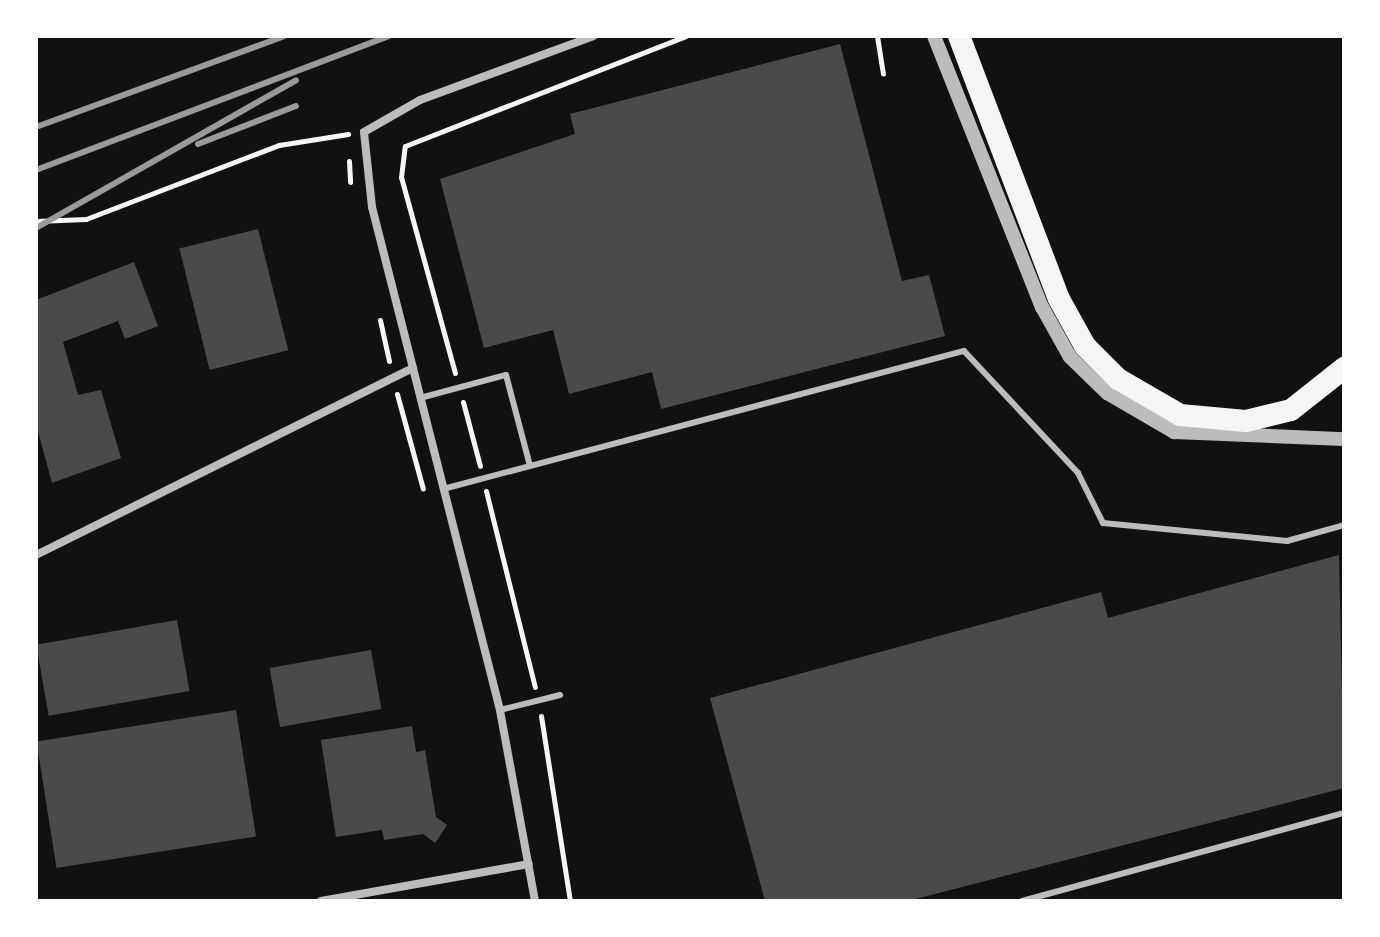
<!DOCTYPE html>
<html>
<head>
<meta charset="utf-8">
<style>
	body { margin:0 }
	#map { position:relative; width:1380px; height:937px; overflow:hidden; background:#111; font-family:"Titillium Web",sans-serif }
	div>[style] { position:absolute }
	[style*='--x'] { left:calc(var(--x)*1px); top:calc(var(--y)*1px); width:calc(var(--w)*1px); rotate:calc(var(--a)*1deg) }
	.building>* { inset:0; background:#4a4a4a; transform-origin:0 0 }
	.path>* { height:5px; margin:-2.5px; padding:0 2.5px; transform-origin:2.5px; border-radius:2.5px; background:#f5f5f5 }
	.service>* { height:6px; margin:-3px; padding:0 3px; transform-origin:3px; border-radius:3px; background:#bcbcbc }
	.minor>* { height:8px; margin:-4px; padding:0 4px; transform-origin:4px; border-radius:4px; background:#bcbcbc }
	.tertiary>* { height:14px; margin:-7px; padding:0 7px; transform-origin:7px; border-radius:7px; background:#bcbcbc }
	.trunk>* { height:22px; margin:-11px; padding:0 11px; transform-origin:11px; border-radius:11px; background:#f5f5f5 }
	.rail>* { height:6px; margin:-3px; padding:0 3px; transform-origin:3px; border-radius:3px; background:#9a9a9a }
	span { translate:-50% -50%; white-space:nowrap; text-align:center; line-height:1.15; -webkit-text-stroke:6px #fff; paint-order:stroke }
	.frame { position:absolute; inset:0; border:38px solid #fff; pointer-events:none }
</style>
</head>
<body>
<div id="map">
	<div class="building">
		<div style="clip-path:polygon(840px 44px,902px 281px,929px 275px,945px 336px,661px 409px,652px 372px,569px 394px,553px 330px,484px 348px,440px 179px,575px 134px,570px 114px)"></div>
		<div style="left:258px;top:229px;width:125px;height:81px;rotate:76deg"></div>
		<div style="clip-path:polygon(134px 262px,158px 326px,125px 339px,118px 321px,63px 342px,78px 395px,101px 390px,121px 458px,52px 483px,36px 424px,36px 300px)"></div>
		<div style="clip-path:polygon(1339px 555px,1344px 788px,908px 901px,765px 901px,710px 698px,1101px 592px,1108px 618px)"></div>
		<div style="left:177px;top:620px;width:72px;height:143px;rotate:80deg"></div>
		<div style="left:371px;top:650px;width:60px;height:103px;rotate:80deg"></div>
		<div style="left:236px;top:710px;width:128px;height:202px;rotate:81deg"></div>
		<div style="clip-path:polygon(412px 726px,416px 752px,425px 750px,436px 817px,447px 825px,435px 843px,423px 834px,384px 840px,382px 830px,336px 837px,321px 740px)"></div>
	</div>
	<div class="path">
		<div style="--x:877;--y:36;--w:38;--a:81"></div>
		<div style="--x:349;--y:161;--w:21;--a:87"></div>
		<div style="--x:36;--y:221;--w:50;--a:-2.3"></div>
		<div style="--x:86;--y:219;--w:207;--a:-21"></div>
		<div style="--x:279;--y:145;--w:70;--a:-9.1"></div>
		<div style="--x:380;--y:320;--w:42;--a:77.6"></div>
		<div style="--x:455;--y:373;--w:203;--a:-105.4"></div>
		<div style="--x:401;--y:177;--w:31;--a:-83"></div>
		<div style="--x:405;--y:146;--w:302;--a:-21.4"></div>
		<div style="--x:397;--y:394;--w:98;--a:74.7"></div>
		<div style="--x:463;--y:402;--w:66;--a:75.1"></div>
		<div style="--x:486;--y:491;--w:202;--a:76"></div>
		<div style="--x:541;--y:716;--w:187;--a:81.1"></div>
	</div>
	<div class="service">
		<div style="--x:420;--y:398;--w:89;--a:-15"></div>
		<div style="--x:506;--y:375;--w:94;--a:75.2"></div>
		<div style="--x:443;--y:489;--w:539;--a:-14.84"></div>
		<div style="--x:964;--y:351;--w:167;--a:46.9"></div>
		<div style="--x:1078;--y:473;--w:56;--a:63.4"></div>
		<div style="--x:1103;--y:523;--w:185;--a:5.6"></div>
		<div style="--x:1287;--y:541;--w:59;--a:-15.7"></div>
		<div style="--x:500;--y:710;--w:62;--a:-14"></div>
		<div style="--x:1022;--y:901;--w:334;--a:-15.3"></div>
	</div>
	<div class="minor">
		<div style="--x:36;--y:555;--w:421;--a:-26.4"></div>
		<div style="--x:321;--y:901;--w:211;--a:-10.1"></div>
		<div style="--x:535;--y:901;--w:194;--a:-100.4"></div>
		<div style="--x:500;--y:710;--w:519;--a:-104.28"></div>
		<div style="--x:372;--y:207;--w:75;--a:-96.1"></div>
		<div style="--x:364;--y:132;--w:64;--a:-29.7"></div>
		<div style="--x:420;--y:100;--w:185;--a:-20.2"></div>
	</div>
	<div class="tertiary">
		<div style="--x:934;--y:36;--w:292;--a:68.3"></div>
		<div style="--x:1042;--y:307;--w:57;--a:60.8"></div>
		<div style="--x:1070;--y:357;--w:52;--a:44.2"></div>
		<div style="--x:1107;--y:393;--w:78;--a:30.2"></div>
		<div style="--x:1174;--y:432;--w:170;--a:2.4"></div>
	</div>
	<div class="trunk">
		<div style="--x:959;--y:36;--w:281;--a:69.2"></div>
		<div style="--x:1059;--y:299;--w:54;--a:61"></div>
		<div style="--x:1085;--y:346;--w:47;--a:45"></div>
		<div style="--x:1118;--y:379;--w:72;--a:30.1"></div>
		<div style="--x:1180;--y:415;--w:66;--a:5.2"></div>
		<div style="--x:1246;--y:421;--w:46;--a:-13.7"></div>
		<div style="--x:1291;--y:410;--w:68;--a:-38.4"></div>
	</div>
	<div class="rail">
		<div style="--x:36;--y:127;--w:264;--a:-20.1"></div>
		<div style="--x:198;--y:144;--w:105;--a:-21.2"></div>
		<div style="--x:36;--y:170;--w:377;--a:-20.8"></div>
		<div style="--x:36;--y:228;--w:299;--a:-29.6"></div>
	</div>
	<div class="frame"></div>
</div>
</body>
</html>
